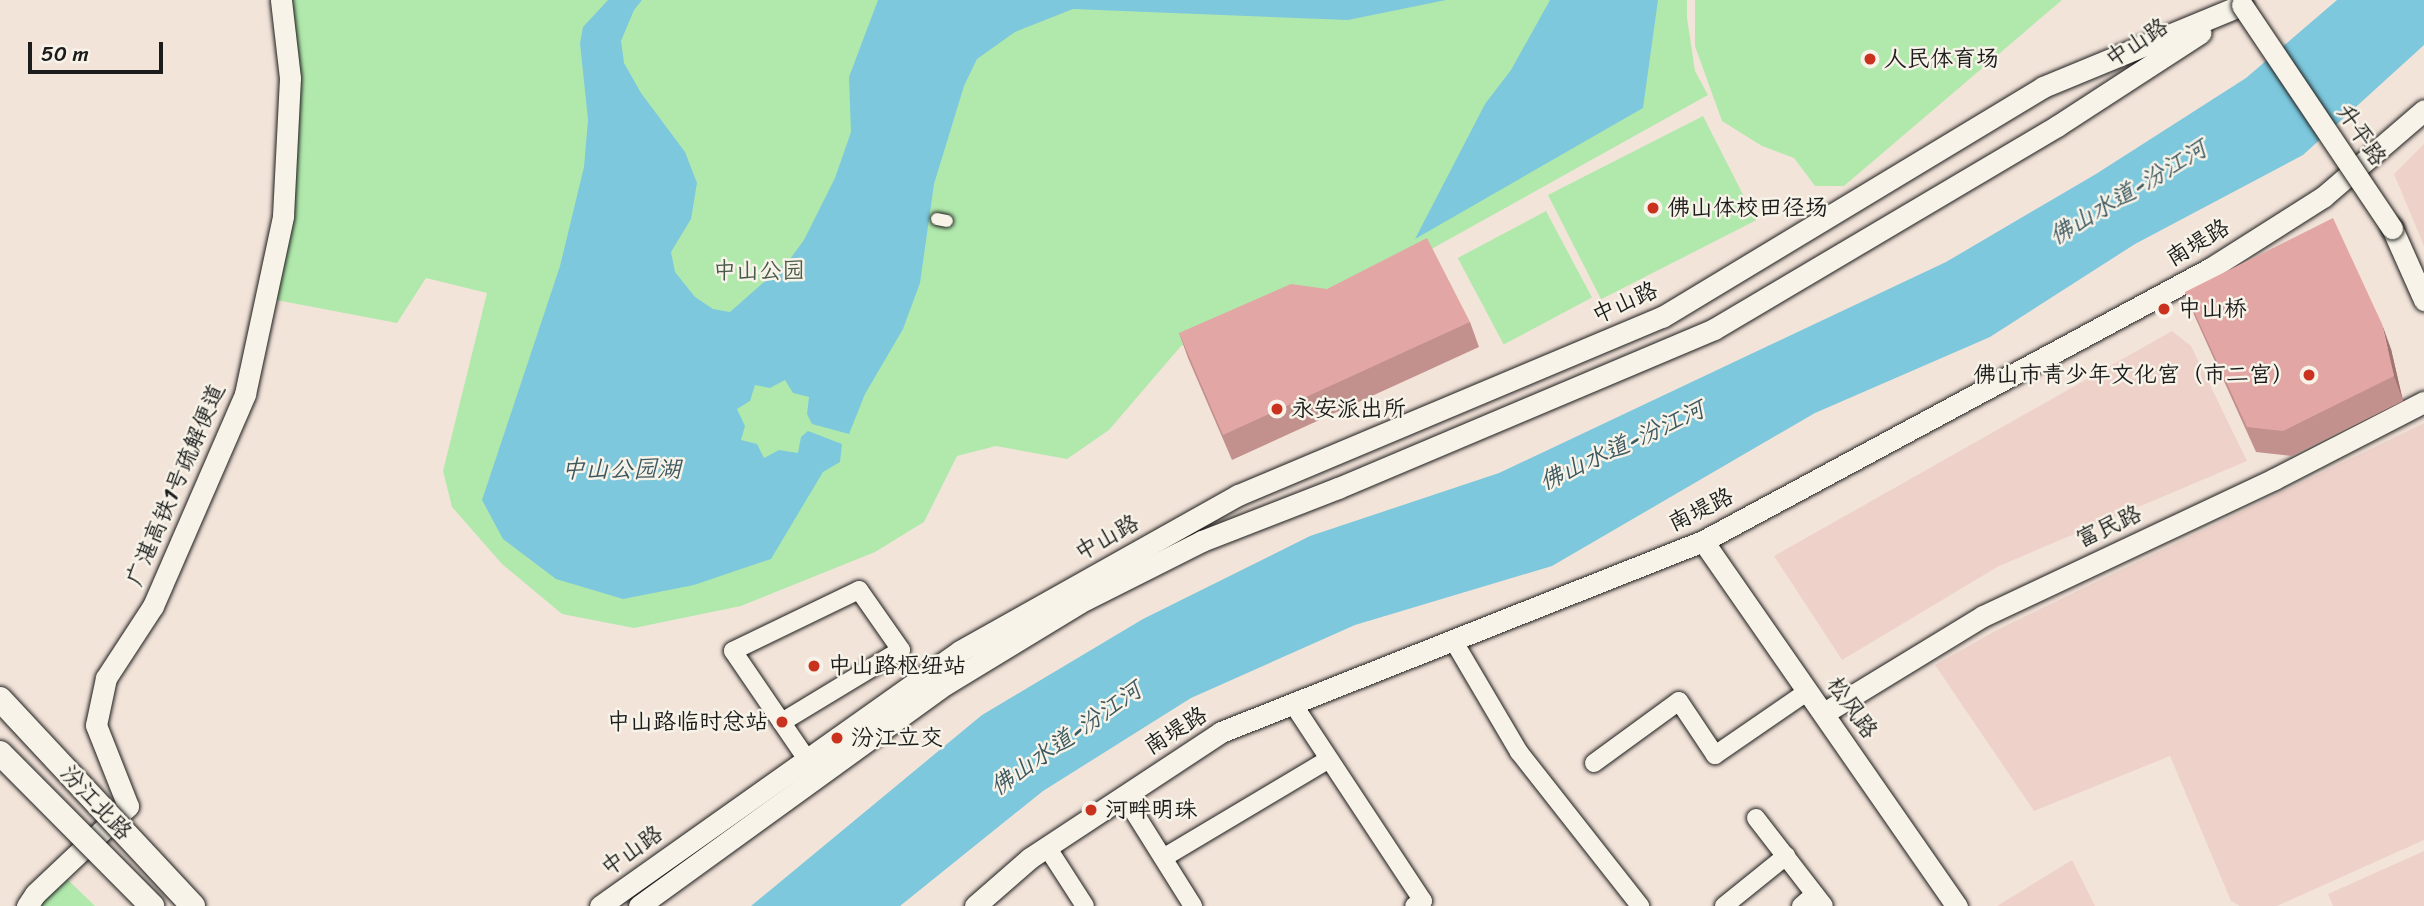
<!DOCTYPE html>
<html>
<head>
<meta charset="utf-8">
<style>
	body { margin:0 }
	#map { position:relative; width:2424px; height:906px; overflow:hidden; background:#f3e4da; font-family:Sriracha,"LXGW WenKai TC",sans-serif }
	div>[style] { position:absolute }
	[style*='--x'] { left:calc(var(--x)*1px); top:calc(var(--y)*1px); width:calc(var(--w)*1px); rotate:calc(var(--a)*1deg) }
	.built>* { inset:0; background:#eed2ca }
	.green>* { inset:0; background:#b1e9ad; transform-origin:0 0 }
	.water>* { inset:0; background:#7dc8dd }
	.roads { filter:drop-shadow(0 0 2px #1c1c1c) drop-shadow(0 0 2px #1c1c1c) }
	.pedestrian>* { height:12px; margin:-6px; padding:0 6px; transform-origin:6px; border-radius:6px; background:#f7f3e8 }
	.minor>* { height:18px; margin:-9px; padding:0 9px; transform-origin:9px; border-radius:9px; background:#f7f3e8 }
	.tertiary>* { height:21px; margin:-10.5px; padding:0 10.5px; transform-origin:10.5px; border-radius:10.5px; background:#f7f3e8 }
	.bridges { filter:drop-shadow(0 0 2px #1c1c1c) drop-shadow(0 0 2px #1c1c1c) }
	.tertiary-bridge>* { height:21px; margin:-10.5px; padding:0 10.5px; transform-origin:10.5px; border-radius:10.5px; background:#f7f3e8 }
	.secondary-bridge>* { height:24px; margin:-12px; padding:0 12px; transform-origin:12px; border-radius:12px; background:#f7f3e8 }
	.wall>* { inset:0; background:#c2908d }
	.shaded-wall>* { inset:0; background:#9e7573 }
	.building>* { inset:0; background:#e2a7a4 }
	.dots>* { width:19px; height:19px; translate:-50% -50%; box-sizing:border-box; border:4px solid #f7f3e8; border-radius:50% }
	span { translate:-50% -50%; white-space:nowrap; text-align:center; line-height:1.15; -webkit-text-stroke:5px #f7f3e8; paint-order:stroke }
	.street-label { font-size:23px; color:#1c1c1c }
	.poi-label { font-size:23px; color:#1c1c1c }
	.left { translate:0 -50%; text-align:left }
	.right { translate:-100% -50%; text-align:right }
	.park-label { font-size:23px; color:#495a48 }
	.water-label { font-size:24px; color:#3e5860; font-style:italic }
	.scale { position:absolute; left:28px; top:42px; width:135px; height:32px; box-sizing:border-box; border:4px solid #1c1c1c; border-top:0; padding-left:9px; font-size:21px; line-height:24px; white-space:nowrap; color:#1c1c1c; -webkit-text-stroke:5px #f7f3e8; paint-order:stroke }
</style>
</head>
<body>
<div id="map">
	<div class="built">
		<div style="clip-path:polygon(2424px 144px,2424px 246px,2394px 174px)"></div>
		<div style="clip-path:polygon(2172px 331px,2191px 346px,2247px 461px,1999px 566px,1842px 660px,1774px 556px)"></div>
		<div style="clip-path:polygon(2424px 423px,2424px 840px,2277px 906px,2240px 906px,2231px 901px,2170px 756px,2034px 811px,1935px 665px,1997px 630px)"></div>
		<div style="clip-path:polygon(2424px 851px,2424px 906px,2333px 906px,2328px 894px)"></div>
		<div style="clip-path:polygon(2072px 860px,2095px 906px,1997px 906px)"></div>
	</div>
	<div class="green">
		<div style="clip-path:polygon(288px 0,1687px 0,1687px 18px,1695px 71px,1708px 95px,1331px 305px,1297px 302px,1181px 346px,1109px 430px,1067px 459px,996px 446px,957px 456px,924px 522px,875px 552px,741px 606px,634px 628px,562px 614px,502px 564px,452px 507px,443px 471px,487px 293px,426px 278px,397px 323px,271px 299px,294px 216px,295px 143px)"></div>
		<div style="clip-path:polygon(1695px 0,2062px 0,1844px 186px,1815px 186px,1794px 158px,1762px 146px,1722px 121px,1695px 46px)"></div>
		<div style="left:1703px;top:116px;width:117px;height:174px;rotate:63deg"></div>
		<div style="left:1546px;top:211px;width:98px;height:100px;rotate:62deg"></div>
		<div style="clip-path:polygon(66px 878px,95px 906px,39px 906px)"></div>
	</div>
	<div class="water">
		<div style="clip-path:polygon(608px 0,642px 0,634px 10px,621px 41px,624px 63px,641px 93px,685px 152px,697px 183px,691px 219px,671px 252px,675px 272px,695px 297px,713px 309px,730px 312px,790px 259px,804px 240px,835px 178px,851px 132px,849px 77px,878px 0,1446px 0,1348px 20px,1073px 9px,1015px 32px,977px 59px,964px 86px,934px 184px,920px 283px,903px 329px,865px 394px,849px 434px,812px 424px,807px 414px,809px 397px,793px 393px,785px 380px,770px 388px,755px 385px,750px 401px,737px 409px,745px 426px,741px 440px,757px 444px,764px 458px,779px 450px,798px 453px,801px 437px,808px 431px,842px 444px,840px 462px,823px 472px,771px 559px,694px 585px,623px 599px,556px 579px,503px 539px,482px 500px,560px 266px,584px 167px,588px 120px,580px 43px,583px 27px)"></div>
		<div style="clip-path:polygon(1550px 0,1658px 0,1643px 108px,1415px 239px,1485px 104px,1511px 70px)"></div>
		<div style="clip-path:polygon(2337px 0,2424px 0,2424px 45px,2303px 155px,2135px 244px,1990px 337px,1815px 413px,1552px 566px,1355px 625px,1191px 698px,1043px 791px,900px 906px,751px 906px,982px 715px,1143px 619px,1310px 536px,1499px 473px,1946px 262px,2096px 174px,2246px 78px)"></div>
	</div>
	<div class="roads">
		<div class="pedestrian">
			<div style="--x:937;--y:219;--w:10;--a:11"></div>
		</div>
		<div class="minor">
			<div style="--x:1453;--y:640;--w:130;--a:59.5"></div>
			<div style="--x:1519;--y:752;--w:196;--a:51.8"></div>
			<div style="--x:1293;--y:704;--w:236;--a:56.6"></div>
			<div style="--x:1423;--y:901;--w:10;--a:151"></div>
			<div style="--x:782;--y:722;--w:139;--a:-31.2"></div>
			<div style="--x:901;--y:650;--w:73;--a:-125"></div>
			<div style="--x:859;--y:590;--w:140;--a:154.2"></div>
			<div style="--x:733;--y:651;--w:145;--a:55.7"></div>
			<div style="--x:1594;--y:763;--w:105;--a:-36.1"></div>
			<div style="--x:1679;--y:701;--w:65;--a:56.3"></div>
			<div style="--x:1715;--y:755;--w:113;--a:-34.5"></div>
			<div style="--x:1124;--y:796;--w:130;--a:57.9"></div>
			<div style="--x:1756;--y:818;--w:111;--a:52.3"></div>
			<div style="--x:1047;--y:847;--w:70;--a:57.2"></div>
			<div style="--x:1163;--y:858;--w:193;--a:-30.8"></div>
			<div style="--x:1724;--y:906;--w:80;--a:-38.9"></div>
			<div style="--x:1801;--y:906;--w:18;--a:-41"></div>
		</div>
		<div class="tertiary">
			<div style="--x:2392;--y:228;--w:79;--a:66"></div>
			<div style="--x:1703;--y:541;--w:445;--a:55.2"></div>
			<div style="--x:1824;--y:713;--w:186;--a:-31.4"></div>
			<div style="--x:1983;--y:616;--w:322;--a:-25.2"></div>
			<div style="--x:2274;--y:479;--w:169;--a:-27.2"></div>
			<div style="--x:27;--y:906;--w:14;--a:-56"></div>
			<div style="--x:35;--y:894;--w:128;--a:-43.4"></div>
			<div style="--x:128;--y:806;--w:87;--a:-111.6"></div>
			<div style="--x:96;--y:725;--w:48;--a:-78"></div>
			<div style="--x:106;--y:678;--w:86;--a:-56.9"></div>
			<div style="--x:153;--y:606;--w:231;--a:-66.5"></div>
			<div style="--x:245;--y:394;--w:182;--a:-77.9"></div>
			<div style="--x:283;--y:216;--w:138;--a:-87.1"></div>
			<div style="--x:290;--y:78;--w:79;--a:-96.6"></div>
			<div style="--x:600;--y:906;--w:441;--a:-35.3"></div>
			<div style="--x:960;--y:651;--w:319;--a:-29.3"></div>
			<div style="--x:1238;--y:495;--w:460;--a:-22.8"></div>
			<div style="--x:1662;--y:317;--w:445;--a:-31.1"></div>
			<div style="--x:2043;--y:87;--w:215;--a:-22.4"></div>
			<div style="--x:639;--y:906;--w:379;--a:-35.9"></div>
			<div style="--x:946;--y:684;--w:156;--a:-31.3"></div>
			<div style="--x:1079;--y:603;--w:138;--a:-26.8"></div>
			<div style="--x:1202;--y:541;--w:146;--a:-21.3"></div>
			<div style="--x:1338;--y:488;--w:408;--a:-22.9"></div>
			<div style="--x:1714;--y:329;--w:399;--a:-30.6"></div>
			<div style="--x:2057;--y:126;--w:171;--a:-33"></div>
			<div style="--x:975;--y:906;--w:73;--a:-41.1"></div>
			<div style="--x:1030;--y:858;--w:229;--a:-33.4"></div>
			<div style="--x:1221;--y:732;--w:518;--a:-21.62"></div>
			<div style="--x:1703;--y:541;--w:577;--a:-28.25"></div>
			<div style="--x:2211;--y:268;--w:133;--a:-32.4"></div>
			<div style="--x:2323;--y:197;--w:133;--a:-40.7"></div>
		</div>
	</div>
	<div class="bridges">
		<div class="tertiary-bridge">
			<div style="--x:2242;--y:5;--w:269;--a:56.1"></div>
		</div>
		<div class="secondary-bridge">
			<div style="--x:0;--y:699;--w:283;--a:47"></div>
			<div style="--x:0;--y:753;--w:216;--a:45.2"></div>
		</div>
	</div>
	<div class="wall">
		<div style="clip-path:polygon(2185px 292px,2391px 349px,2403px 401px,2292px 456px,2256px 452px,2195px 317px)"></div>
		<div style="clip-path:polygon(1470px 322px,1479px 347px,1232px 460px,1188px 358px,1179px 333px)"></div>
	</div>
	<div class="shaded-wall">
		<div style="clip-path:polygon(2382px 324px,2391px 349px,2403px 401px,2394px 376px)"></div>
	</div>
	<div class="building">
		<div style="clip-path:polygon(2333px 218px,2382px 324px,2394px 376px,2283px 431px,2247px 427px,2185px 292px)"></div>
		<div style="clip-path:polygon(1427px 238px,1470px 322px,1223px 435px,1179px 333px,1291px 284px,1327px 289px)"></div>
	</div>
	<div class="dots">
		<div style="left:1870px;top:59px;background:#c8321e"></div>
		<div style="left:1653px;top:208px;background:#c8321e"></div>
		<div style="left:2164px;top:309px;background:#c8321e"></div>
		<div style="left:2309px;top:375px;background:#c8321e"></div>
		<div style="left:1277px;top:409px;background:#c8321e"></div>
		<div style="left:814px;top:666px;background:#c8321e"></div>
		<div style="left:782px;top:722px;background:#c8321e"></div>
		<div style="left:837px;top:738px;background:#c8321e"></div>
		<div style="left:1091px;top:810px;background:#c8321e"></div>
	</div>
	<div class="street-label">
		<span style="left:2137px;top:43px;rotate:-33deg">中山路</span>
		<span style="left:2361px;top:135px;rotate:56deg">升平路</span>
		<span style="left:2198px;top:243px;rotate:-31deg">南堤路</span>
		<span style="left:1625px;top:303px;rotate:-24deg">中山路</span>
		<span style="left:176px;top:485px;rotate:-67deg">广湛高铁1号疏解便道</span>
		<span style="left:1701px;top:510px;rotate:-26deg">南堤路</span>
		<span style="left:2109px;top:527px;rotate:-25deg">富民路</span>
		<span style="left:1107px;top:538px;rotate:-29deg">中山路</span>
		<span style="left:1852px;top:708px;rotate:55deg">松风路</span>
		<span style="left:1176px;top:731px;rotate:-32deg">南堤路</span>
		<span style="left:96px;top:803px;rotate:47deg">汾江北路</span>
		<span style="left:632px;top:851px;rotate:-35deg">中山路</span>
	</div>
	<div class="poi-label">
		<span class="left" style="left:1884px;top:59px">人民体育场</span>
		<span class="left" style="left:1667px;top:208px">佛山体校田径场</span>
		<span class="left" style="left:2178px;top:309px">中山桥</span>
		<span class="right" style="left:2295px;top:375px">佛山市青少年文化宫（市二宫）</span>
		<span class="left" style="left:1291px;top:409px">永安派出所</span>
		<span class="left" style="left:828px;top:666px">中山路枢纽站</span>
		<span class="right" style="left:768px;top:722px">中山路临时总站</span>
		<span class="left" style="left:851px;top:738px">汾江立交</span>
		<span class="left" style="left:1105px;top:810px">河畔明珠</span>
	</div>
	<div class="park-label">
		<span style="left:759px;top:271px">中山公园</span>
	</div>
	<div class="water-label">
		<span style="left:2128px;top:193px;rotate:-31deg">佛山水道-汾江河</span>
		<span style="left:1622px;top:446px;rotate:-25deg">佛山水道-汾江河</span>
		<span style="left:621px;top:470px">中山公园湖</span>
		<span style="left:1066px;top:739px;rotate:-35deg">佛山水道-汾江河</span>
	</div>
	<div class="scale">50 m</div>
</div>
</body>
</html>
